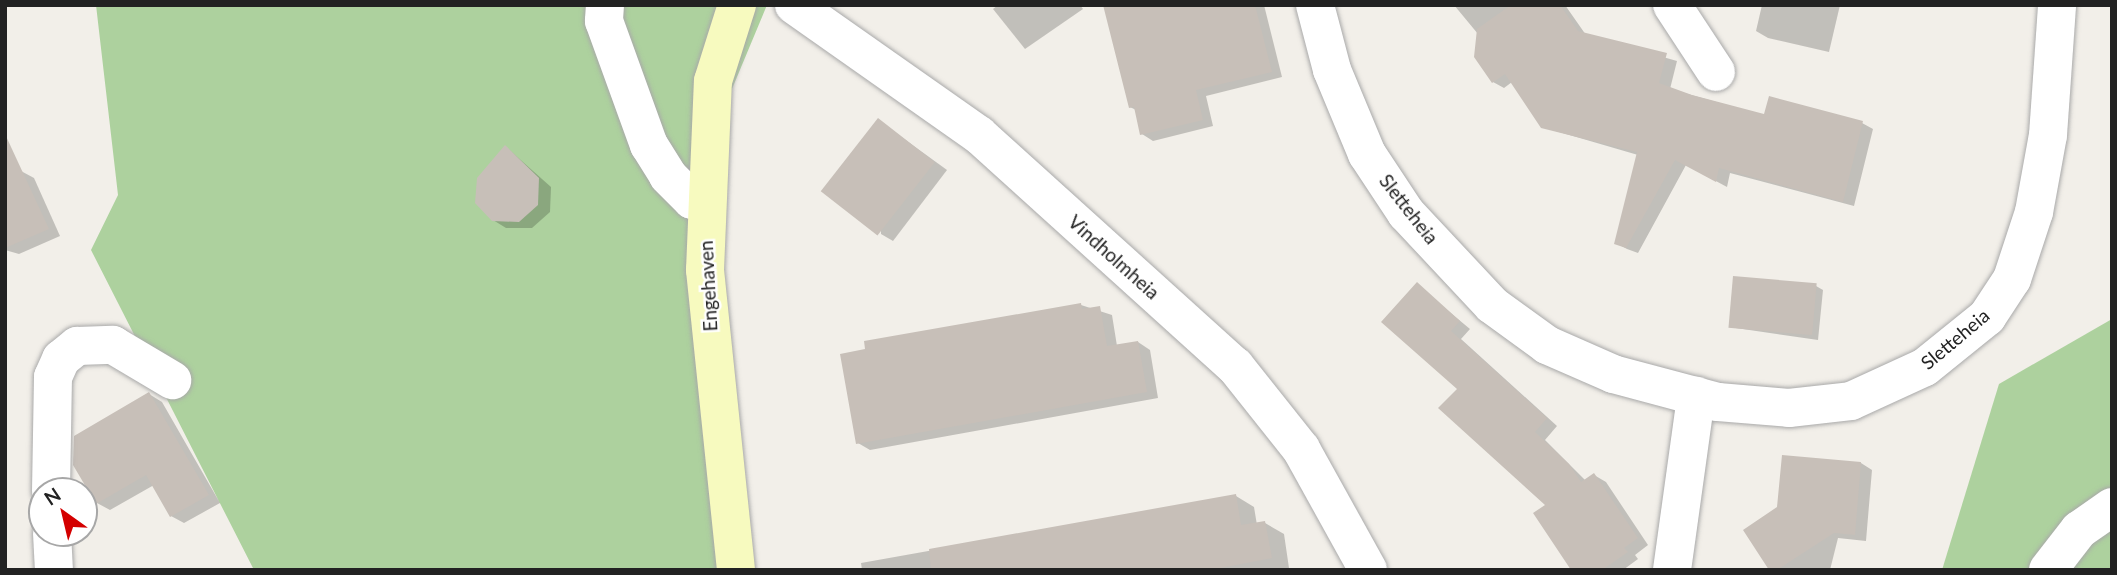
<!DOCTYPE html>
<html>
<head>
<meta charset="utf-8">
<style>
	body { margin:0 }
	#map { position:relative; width:2117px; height:575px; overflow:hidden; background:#f2efe9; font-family:Lato,sans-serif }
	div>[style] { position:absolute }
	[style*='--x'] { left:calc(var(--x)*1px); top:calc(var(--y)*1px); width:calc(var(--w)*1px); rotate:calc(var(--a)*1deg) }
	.forest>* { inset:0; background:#add19e }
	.shadow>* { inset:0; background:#0003 }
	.building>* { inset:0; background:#c7bfb8; transform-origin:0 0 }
	.roads { filter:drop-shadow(0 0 2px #a9a9a9) drop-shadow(0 0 2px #a9a9a9) }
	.street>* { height:38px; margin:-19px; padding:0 19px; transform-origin:19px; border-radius:19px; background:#fff }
	.secondary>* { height:38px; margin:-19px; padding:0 19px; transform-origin:19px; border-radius:19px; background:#f7fabf }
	span { translate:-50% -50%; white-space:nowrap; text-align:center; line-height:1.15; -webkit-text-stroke:5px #fff; paint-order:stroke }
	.street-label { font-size:19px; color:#222 }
	.frame { position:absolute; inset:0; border:7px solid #222; pointer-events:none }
	.north { position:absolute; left:28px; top:477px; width:70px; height:70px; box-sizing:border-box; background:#fff; border:2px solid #a7a7a7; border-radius:50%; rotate:326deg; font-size:19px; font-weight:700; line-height:28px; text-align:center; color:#222 }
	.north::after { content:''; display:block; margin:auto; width:24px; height:32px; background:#d40000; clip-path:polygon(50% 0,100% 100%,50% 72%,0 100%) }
</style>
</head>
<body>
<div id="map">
	<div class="forest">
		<div style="clip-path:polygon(96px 5px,767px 5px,724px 108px,696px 252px,739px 570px,254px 570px,91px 250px,118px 195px)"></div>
		<div style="clip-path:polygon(2112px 319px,2112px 570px,1942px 570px,1999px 384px)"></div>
	</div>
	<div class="shadow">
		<div style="clip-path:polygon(998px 5px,1080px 5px,1083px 9px,1025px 49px,993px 9px)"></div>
		<div style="clip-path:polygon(1175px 5px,1264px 5px,1282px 77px,1206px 96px,1213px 126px,1153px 141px,1142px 134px,1136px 110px,1130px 107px)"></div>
		<div style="clip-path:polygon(1454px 5px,1565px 5px,1586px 35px,1677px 61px,1670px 89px,1766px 116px,1862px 123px,1873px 129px,1854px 206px,1730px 173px,1727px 187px,1686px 165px,1638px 253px,1627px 249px,1616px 243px,1638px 155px,1542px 127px,1512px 82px,1504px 88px,1493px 82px,1478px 34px)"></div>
		<div style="clip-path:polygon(1762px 5px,1840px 5px,1829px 52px,1768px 38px,1756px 31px)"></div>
		<div style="clip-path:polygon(878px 120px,947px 170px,893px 241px,881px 234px)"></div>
		<div style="clip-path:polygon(506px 147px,551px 187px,550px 212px,532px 228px,506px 228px,493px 220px)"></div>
		<div style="clip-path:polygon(21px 171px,34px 178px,60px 236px,19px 254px,5px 250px,5px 178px)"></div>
		<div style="clip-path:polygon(1417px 285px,1470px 329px,1461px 339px,1557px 426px,1545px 440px,1586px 481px,1594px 475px,1606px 482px,1648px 545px,1635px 555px,1638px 559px,1623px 570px,1573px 570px,1548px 505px,1459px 388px)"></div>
		<div style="clip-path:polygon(1816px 286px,1823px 290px,1818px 340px,1729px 327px)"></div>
		<div style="clip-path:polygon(1081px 305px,1112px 315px,1117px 346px,1138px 342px,1150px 350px,1158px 398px,870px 450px,858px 443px)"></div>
		<div style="clip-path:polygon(149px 394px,162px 402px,220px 503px,184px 523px,171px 516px,154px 485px,110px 510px,97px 503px)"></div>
		<div style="clip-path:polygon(1783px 457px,1861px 463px,1872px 470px,1866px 541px,1838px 538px,1830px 570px,1771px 570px)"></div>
		<div style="clip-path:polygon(1236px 496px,1254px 507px,1257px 525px,1265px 523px,1284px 534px,1289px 568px,862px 570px,861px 563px)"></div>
	</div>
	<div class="building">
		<div style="clip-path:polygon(1103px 5px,1255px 5px,1272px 72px,1196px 90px,1203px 120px,1140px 135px,1134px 107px,1129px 108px)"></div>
		<div style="clip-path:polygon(1511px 5px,1560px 5px,1578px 31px,1667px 53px,1659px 83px,1692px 95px,1764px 114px,1769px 96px,1863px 121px,1843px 202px,1719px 168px,1716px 182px,1675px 160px,1626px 248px,1614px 244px,1637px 152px,1541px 128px,1505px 74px,1492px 83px,1474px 57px,1477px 29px)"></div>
		<div style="left:878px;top:118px;width:72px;height:93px;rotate:38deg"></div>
		<div style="clip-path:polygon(5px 134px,49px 229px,5px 248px)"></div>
		<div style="clip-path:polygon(505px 145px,539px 178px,538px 205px,519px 222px,492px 221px,475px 203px,477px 178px)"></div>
		<div style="left:1733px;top:276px;width:84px;height:52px;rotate:5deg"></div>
		<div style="clip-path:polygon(1417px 282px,1460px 321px,1451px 331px,1547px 418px,1535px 432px,1569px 464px,1581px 482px,1594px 473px,1638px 538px,1624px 548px,1628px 552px,1602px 570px,1571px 570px,1533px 513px,1545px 505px,1438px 408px,1457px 389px,1381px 322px)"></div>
		<div style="clip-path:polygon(1081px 303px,1082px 309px,1100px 306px,1107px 346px,1138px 341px,1147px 392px,856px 444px,840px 354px,865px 349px,864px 341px)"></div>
		<div style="clip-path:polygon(149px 392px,209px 495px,170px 517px,146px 475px,96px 504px,73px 465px,74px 436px)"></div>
		<div style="clip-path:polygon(1782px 455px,1861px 462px,1855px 535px,1834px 533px,1777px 570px,1769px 570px,1743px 530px,1777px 507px)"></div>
		<div style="clip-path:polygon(1236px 494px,1241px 525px,1265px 521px,1272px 558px,1210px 570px,931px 570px,929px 549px)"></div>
	</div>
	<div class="roads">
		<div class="street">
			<div style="--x:605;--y:5;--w:16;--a:94"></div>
			<div style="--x:604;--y:21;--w:132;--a:70.1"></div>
			<div style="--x:649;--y:145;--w:36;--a:58"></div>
			<div style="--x:668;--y:176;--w:34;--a:45"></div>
			<div style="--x:692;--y:200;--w:13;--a:0"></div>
			<div style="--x:794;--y:5;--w:226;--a:35.1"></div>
			<div style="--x:979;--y:135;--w:345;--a:42.1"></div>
			<div style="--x:1235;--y:366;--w:106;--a:51.5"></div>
			<div style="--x:1301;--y:449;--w:138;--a:61"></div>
			<div style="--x:1315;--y:5;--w:67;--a:75.3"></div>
			<div style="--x:1332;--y:70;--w:91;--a:67.4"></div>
			<div style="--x:1367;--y:154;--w:71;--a:56.5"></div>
			<div style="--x:1406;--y:213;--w:126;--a:46.9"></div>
			<div style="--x:1492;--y:305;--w:68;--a:36"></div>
			<div style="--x:1547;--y:345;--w:72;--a:23.7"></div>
			<div style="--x:1613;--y:374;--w:109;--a:14.9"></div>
			<div style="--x:1718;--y:402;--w:71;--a:4.8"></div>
			<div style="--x:1789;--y:408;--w:62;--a:-6.4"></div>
			<div style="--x:1851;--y:401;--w:81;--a:-24.7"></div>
			<div style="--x:1925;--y:367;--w:80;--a:-38.9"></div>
			<div style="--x:1987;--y:317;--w:45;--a:-56.7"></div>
			<div style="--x:2012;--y:279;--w:71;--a:-71.8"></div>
			<div style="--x:2034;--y:212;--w:78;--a:-79.7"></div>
			<div style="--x:2048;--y:135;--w:130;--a:-86"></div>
			<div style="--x:1672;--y:5;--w:80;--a:56.7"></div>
			<div style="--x:51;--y:491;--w:114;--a:-89"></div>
			<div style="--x:53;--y:377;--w:20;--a:-66"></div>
			<div style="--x:61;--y:359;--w:21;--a:-39"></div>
			<div style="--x:77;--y:346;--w:36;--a:-2"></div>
			<div style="--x:113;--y:345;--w:69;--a:30.7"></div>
			<div style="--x:52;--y:533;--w:37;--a:87"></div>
			<div style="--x:1672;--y:570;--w:176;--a:-82.1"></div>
			<div style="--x:2048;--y:570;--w:51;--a:-52.2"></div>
			<div style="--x:2079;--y:530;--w:40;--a:-34.9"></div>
		</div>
		<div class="secondary">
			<div style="--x:736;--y:570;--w:302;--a:-95.9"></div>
			<div style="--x:705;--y:270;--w:189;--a:-87.6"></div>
			<div style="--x:713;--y:81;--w:80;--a:-72.5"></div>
		</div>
	</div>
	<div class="street-label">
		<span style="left:1409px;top:209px;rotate:52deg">Sletteheia</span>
		<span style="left:1114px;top:257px;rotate:42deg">Vindholmheia</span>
		<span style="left:708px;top:286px;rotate:-93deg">Engehaven</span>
		<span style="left:1955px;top:339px;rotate:-40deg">Sletteheia</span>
	</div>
	<div class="frame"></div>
	<div class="north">N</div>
</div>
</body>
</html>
